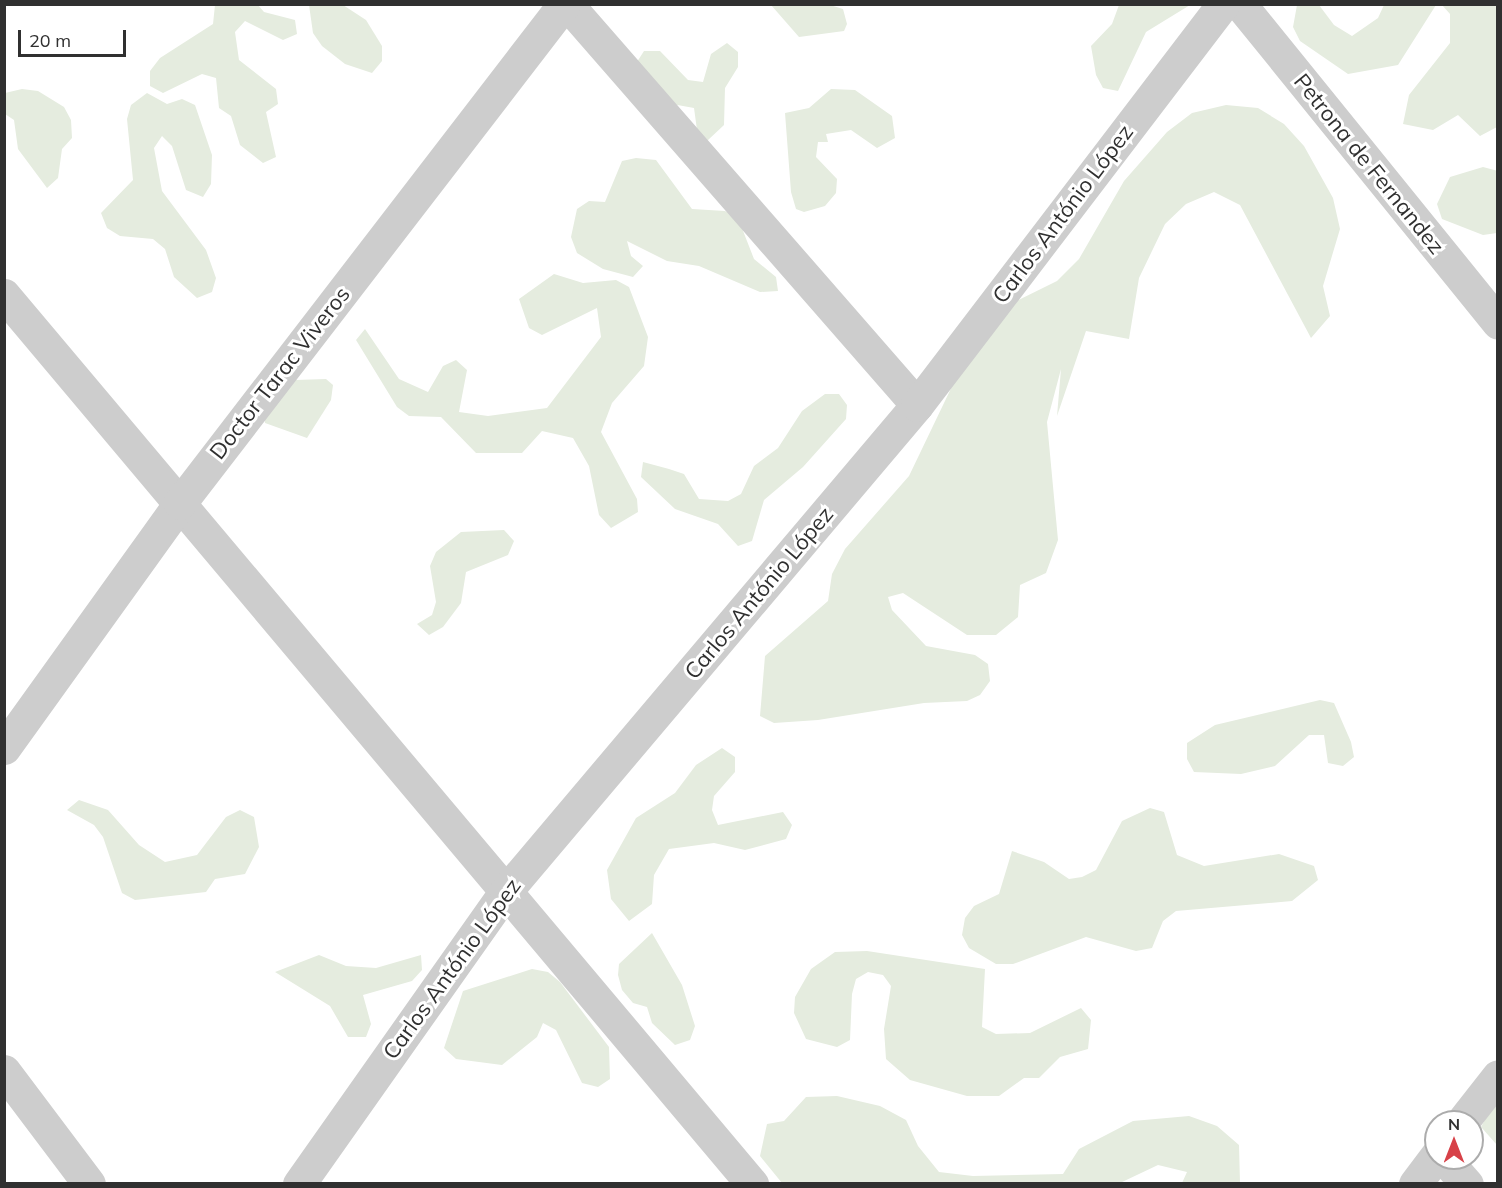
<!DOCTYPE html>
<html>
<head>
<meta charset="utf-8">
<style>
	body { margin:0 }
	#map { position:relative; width:1502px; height:1188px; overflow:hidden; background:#fff; font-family:Mulish,sans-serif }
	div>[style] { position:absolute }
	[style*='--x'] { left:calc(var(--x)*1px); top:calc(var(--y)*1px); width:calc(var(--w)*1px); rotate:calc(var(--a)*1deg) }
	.green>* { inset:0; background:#e5ecdf }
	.street>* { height:33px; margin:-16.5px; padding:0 16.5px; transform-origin:16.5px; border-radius:16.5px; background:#cdcdcd }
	span { translate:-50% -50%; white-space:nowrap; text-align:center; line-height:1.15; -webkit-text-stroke:6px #fff; paint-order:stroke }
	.street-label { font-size:22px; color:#303030 }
	.frame { position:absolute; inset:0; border:6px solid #303030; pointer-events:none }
	.north { position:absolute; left:1424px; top:1110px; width:60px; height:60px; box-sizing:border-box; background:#fff; border:2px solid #acacac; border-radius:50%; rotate:0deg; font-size:16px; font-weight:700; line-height:24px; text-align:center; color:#303030 }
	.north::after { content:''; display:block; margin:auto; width:21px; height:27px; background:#d74148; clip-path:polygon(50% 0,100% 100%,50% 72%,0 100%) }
	.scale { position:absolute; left:18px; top:30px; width:108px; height:27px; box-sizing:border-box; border:3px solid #303030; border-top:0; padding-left:8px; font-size:18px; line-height:21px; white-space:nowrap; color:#303030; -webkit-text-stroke:4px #fff; paint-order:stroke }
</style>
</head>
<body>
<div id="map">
	<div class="green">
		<div style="clip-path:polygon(215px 5px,258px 5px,264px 12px,295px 20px,297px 34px,283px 40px,245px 21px,235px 32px,239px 60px,276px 89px,278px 104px,266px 112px,276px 157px,263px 163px,240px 145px,231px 116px,219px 108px,216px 78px,202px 74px,163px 93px,150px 86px,150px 71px,160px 58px,213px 24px)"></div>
		<div style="clip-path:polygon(309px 5px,343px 5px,366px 20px,382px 46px,382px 61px,372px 73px,345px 64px,322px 46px,313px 33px)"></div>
		<div style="clip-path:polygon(771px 5px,830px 5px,843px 9px,847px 24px,844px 31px,799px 37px)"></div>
		<div style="clip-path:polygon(1119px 5px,1190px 5px,1146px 32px,1118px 91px,1103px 88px,1096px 75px,1091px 46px,1112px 24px)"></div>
		<div style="clip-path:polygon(1297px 5px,1319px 5px,1334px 25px,1352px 36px,1378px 18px,1384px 5px,1436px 5px,1398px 65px,1348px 74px,1300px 41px,1293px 27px)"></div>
		<div style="clip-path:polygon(1442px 5px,1497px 5px,1497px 127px,1480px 136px,1458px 115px,1433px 130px,1403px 124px,1409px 95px,1450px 43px,1450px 14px)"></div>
		<div style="clip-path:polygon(727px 43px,738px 52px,738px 67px,725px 88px,724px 125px,707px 141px,697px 130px,694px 108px,672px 104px,635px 65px,644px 51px,660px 51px,688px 80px,703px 82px,711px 54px)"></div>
		<div style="clip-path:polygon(22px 89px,38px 91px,64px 107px,71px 120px,72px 138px,62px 149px,58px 178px,47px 188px,18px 149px,14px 120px,5px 114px,5px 93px)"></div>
		<div style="clip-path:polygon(831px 89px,855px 90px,892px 116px,895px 138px,877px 148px,851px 130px,826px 134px,828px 142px,818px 142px,816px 157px,837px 179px,836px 193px,825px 206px,804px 212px,796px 209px,791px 192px,785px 113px,809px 108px)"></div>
		<div style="clip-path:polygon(147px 93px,167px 104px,182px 99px,195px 105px,212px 155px,211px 184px,203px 197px,186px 190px,172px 146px,162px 136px,154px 148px,162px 191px,206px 250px,216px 278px,212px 292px,197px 298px,174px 277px,165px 249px,153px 239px,120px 236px,107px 228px,101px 213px,133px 180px,127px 119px,131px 105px)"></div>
		<div style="clip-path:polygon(1226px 105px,1258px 108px,1284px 124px,1304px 146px,1333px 198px,1340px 229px,1323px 286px,1330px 316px,1311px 338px,1240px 205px,1214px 192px,1186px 204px,1165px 224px,1139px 278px,1129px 339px,1086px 331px,1057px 416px,1061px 369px,1047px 422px,1058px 540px,1046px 573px,1020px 585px,1018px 617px,996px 635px,967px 635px,903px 593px,888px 597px,892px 610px,926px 646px,975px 655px,988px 664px,990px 681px,980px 695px,967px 701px,924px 703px,818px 720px,774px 723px,760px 716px,765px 656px,828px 601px,832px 574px,845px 549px,909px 476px,979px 330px,1002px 308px,1057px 281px,1079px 259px,1124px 181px,1167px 132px,1192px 113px)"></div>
		<div style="clip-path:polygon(636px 158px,656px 160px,692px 209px,725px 211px,738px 218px,754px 259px,776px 277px,778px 291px,760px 292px,699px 266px,667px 261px,627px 241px,631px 256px,643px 266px,633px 277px,603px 269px,577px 253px,571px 237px,577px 209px,589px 201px,605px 202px,622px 161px)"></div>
		<div style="clip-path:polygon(1483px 167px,1498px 171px,1497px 233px,1483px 235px,1442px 219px,1437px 204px,1450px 177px)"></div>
		<div style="clip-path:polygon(554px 274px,583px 283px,616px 280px,629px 287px,648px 337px,644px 366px,612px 403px,601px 432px,637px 499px,638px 512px,611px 528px,599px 515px,589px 466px,573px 438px,542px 431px,522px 453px,476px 453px,441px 417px,409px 416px,397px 407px,356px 340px,365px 329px,399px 379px,428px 392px,443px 366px,456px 360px,467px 370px,459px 412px,488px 416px,547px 408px,601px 337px,597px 308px,542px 335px,529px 328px,519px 299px)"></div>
		<div style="clip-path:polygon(326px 379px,333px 385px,331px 400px,307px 438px,265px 423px,263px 408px,295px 380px)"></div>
		<div style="clip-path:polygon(825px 394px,839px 394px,847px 405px,846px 419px,803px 467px,764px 500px,752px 541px,738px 546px,718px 524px,675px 509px,641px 477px,643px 462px,669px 469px,684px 474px,699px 499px,728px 501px,741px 494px,754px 466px,778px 448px,802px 411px)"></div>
		<div style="clip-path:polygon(504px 530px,514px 541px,508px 555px,466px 572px,461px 603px,443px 627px,429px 635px,417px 624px,432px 615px,436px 602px,430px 566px,436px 552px,461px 532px)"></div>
		<div style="clip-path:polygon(1320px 700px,1334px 703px,1351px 742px,1354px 757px,1343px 766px,1328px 763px,1324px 735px,1309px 735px,1275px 766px,1241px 774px,1194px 772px,1187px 759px,1187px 743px,1215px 725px)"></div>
		<div style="clip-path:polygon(722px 748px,735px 757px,735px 772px,714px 796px,712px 810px,718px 825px,783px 812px,792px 825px,786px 839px,745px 850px,714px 843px,669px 849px,654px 875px,652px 904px,629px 921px,611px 899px,607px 870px,636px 818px,675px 793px,696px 765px)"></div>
		<div style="clip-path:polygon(79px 800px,108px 810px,139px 845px,165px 862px,197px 855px,226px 817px,240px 810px,254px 817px,259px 847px,245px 874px,215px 879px,206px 892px,135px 900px,122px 893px,103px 837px,94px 825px,67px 810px)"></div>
		<div style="clip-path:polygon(1150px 808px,1164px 812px,1177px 855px,1204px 866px,1279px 854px,1314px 866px,1318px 880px,1292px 901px,1176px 911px,1163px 921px,1152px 948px,1136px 951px,1086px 937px,1013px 964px,996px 964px,969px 948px,962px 935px,965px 918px,974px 906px,999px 894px,1012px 851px,1044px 862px,1069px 879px,1082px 877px,1096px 870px,1122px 821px)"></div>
		<div style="clip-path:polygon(652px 933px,682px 985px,695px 1026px,690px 1040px,675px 1045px,652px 1023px,647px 1007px,633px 1003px,622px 990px,618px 975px,619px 964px)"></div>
		<div style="clip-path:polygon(867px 951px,985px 969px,982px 1027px,996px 1034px,1030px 1033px,1081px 1008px,1091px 1020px,1088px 1049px,1060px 1057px,1039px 1078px,1024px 1078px,999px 1096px,967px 1096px,910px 1080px,886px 1059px,884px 1029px,891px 986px,883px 975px,868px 972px,856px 979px,852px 994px,850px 1040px,837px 1047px,806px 1039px,794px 1013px,795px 997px,811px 969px,835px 952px)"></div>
		<div style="clip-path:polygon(319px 955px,346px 966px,376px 968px,421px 955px,422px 970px,412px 981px,363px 995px,371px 1024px,366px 1037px,348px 1037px,330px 1006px,275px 972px)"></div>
		<div style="clip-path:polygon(532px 969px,548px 972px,560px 982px,609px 1047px,610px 1079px,598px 1087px,582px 1083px,556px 1030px,543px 1023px,537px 1037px,502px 1065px,456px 1059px,444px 1048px,463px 991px)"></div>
		<div style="clip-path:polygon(837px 1096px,880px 1106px,906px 1120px,918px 1146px,939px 1172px,973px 1176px,1063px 1174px,1079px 1149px,1133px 1121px,1189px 1116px,1217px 1126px,1239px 1145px,1240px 1183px,1182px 1183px,1187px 1172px,1158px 1165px,1120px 1183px,782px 1183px,760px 1156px,767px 1124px,784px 1121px,806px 1097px)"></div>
		<div style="clip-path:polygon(1497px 1098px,1497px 1145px,1481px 1127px)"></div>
	</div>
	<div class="street">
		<div style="--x:567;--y:4;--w:532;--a:48.88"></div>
		<div style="--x:1240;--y:4;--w:410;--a:51"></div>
		<div style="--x:4;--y:295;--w:1162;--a:49.92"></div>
		<div style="--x:4;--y:748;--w:302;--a:-54.3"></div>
		<div style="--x:180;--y:503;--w:630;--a:-52.42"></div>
		<div style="--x:4;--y:1071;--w:141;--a:53"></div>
		<div style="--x:1462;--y:1122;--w:58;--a:-52"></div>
		<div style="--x:1444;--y:1158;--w:35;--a:49"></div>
		<div style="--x:299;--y:1184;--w:359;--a:-54.8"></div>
		<div style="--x:506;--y:891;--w:636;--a:-49.78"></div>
		<div style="--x:917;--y:405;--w:504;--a:-52.65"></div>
		<div style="--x:1415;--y:1184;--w:35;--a:-53"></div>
	</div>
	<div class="street-label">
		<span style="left:1369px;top:164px;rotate:51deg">Petrona de Fernandez</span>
		<span style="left:1063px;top:214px;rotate:-53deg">Carlos António López</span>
		<span style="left:280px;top:373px;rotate:-52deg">Doctor Tarac Viveros</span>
		<span style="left:759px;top:593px;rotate:-50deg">Carlos António López</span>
		<span style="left:452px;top:969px;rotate:-54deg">Carlos António López</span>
	</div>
	<div class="frame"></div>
	<div class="north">N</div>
	<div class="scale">20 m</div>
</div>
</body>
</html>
